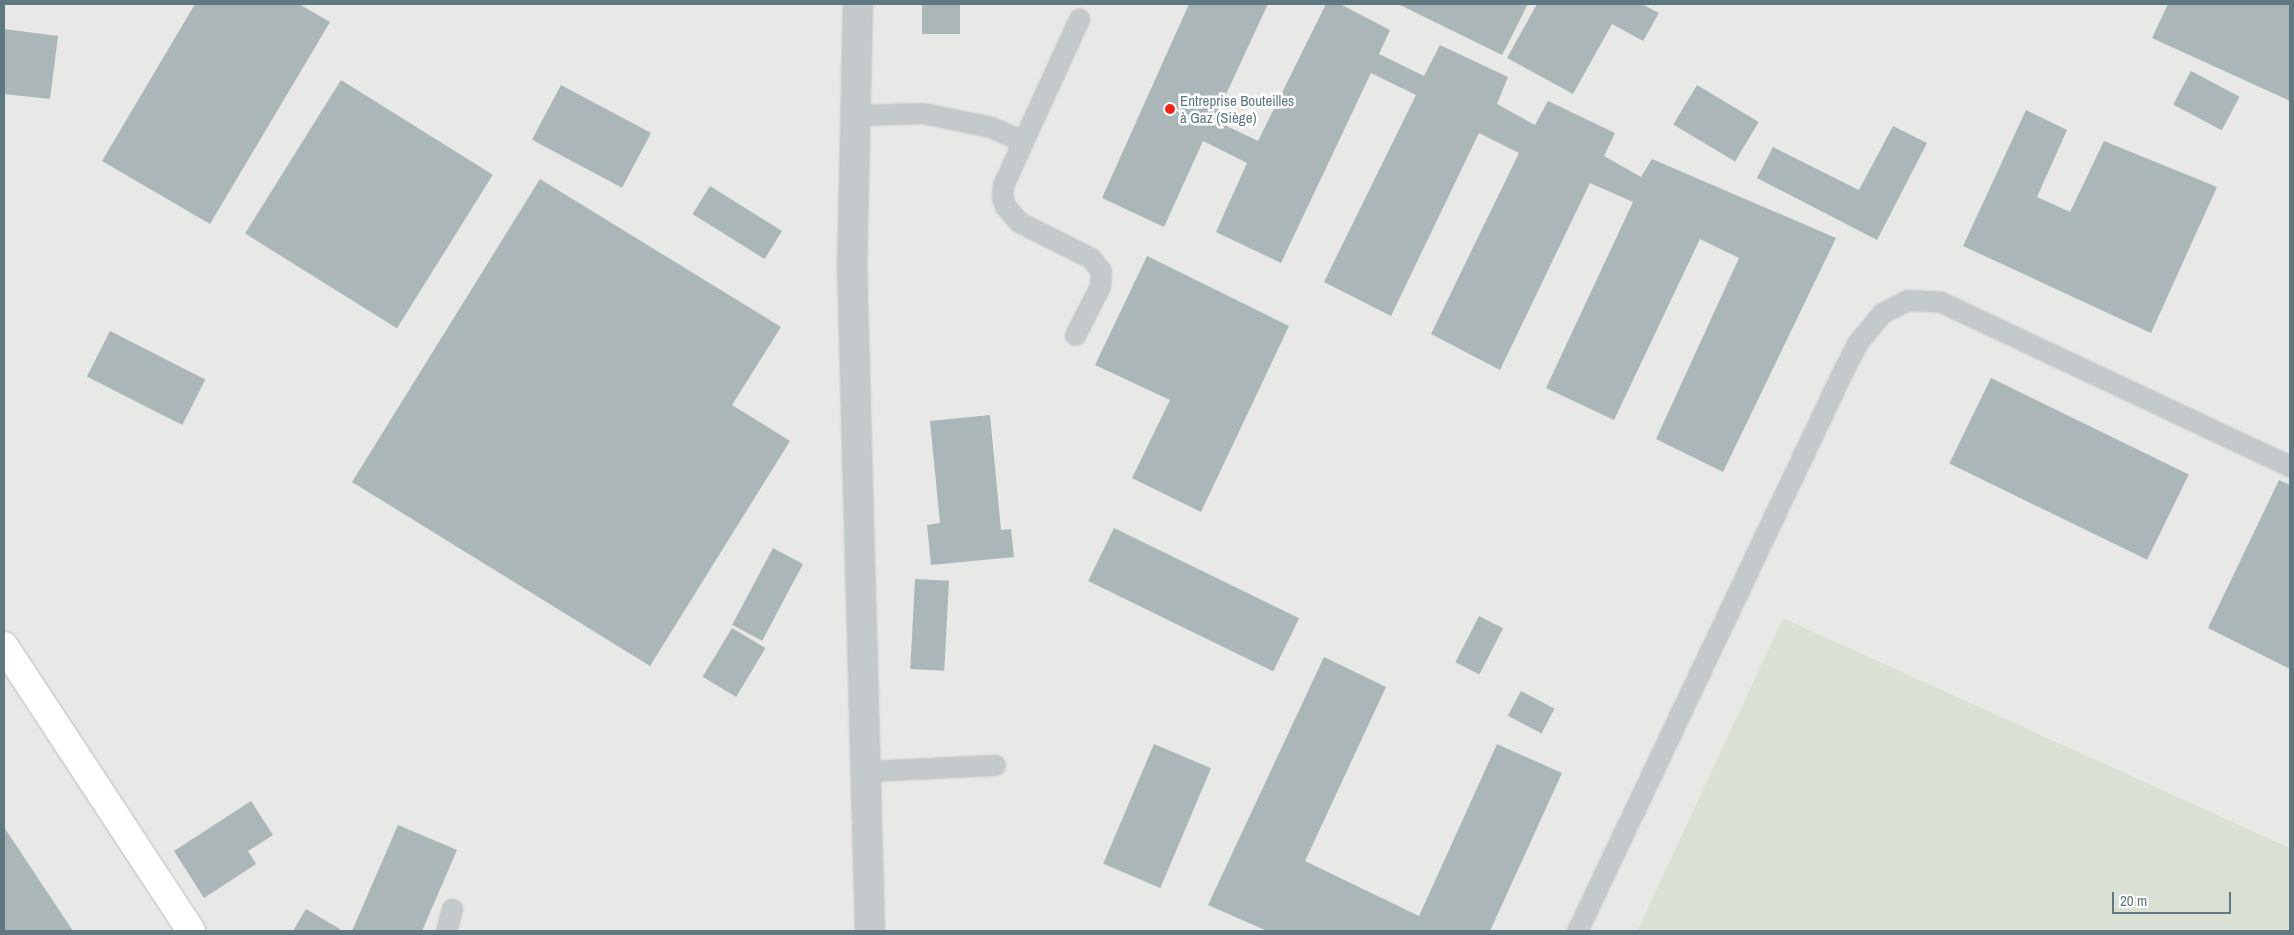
<!DOCTYPE html>
<html>
<head>
<meta charset="utf-8">
<style>
	body { margin:0 }
	#map { position:relative; width:2294px; height:935px; overflow:hidden; background:#f7f7f4; font-family:"Archivo Narrow",sans-serif }
	div>[style] { position:absolute }
	[style*='--x'] { left:calc(var(--x)*1px); top:calc(var(--y)*1px); width:calc(var(--w)*1px); rotate:calc(var(--a)*1deg) }
	.built>* { inset:0; background:#e8e8e7 }
	.green>* { inset:0; background:#dae0d4 }
	.building>* { inset:0; background:#abb6b9; transform-origin:0 0 }
	.roads { filter:drop-shadow(0 0 1px #b6bec0) drop-shadow(0 0 1px #b6bec0) }
	.lane>* { height:19px; margin:-9.5px; padding:0 9.5px; transform-origin:9.5px; border-radius:9.5px; background:#c4cacc }
	.street>* { height:28px; margin:-14px; padding:0 14px; transform-origin:14px; border-radius:14px; background:#c4cacc }
	.secondary>* { height:28px; margin:-14px; padding:0 14px; transform-origin:14px; border-radius:14px; background:#fff }
	.dots>* { width:14px; height:14px; translate:-50% -50%; box-sizing:border-box; border:2px solid #fff; border-radius:50% }
	span { translate:-50% -50%; white-space:nowrap; text-align:center; line-height:1.15; -webkit-text-stroke:5px #fff; paint-order:stroke }
	.poi-label { font-size:15px; color:#607981 }
	.left { translate:0 -50%; text-align:left }
	.frame { position:absolute; inset:0; border:5px solid #607981; pointer-events:none }
	.scale { position:absolute; left:2112px; top:892px; width:119px; height:22px; box-sizing:border-box; border:2px solid #607981; border-top:0; padding-left:6px; font-size:15px; line-height:18px; white-space:nowrap; color:#607981; -webkit-text-stroke:4px #fff; paint-order:stroke }
</style>
</head>
<body>
<div id="map">
	<div class="built">
		<div style="clip-path:polygon(4px 4px,2290px 4px,2290px 848px,1783px 618px,1637px 931px,4px 931px)"></div>
	</div>
	<div class="green">
		<div style="clip-path:polygon(1783px 618px,2290px 848px,2290px 931px,1637px 931px)"></div>
	</div>
	<div class="building">
		<div style="clip-path:polygon(195px 4px,299px 4px,330px 22px,210px 224px,102px 161px)"></div>
		<div style="left:922px;top:4px;width:38px;height:30px"></div>
		<div style="clip-path:polygon(1189px 4px,1268px 4px,1214px 120px,1258px 141px,1326px 4px,1340px 4px,1390px 30px,1379px 54px,1424px 76px,1440px 45px,1508px 77px,1497px 104px,1535px 125px,1548px 101px,1615px 133px,1604px 156px,1641px 177px,1652px 159px,1836px 238px,1723px 472px,1656px 439px,1739px 258px,1700px 239px,1614px 420px,1546px 388px,1633px 202px,1590px 183px,1500px 370px,1431px 334px,1519px 153px,1479px 133px,1391px 316px,1324px 282px,1416px 95px,1371px 73px,1281px 263px,1216px 232px,1247px 163px,1203px 141px,1164px 227px,1102px 198px)"></div>
		<div style="clip-path:polygon(1398px 4px,1528px 4px,1502px 55px)"></div>
		<div style="clip-path:polygon(1537px 4px,1642px 4px,1659px 13px,1643px 41px,1612px 24px,1573px 94px,1507px 58px)"></div>
		<div style="clip-path:polygon(2168px 4px,2290px 4px,2290px 101px,2152px 38px)"></div>
		<div style="clip-path:polygon(4px 29px,58px 36px,50px 99px,4px 94px)"></div>
		<div style="left:2191px;top:71px;width:55px;height:38px;rotate:28deg"></div>
		<div style="left:341px;top:80px;width:179px;height:181px;rotate:32deg"></div>
		<div style="left:561px;top:85px;width:102px;height:62px;rotate:28deg"></div>
		<div style="left:1697px;top:85px;width:72px;height:46px;rotate:31deg"></div>
		<div style="clip-path:polygon(2026px 110px,2067px 130px,2037px 197px,2070px 212px,2104px 141px,2217px 187px,2151px 333px,1963px 246px)"></div>
		<div style="clip-path:polygon(1893px 126px,1927px 143px,1877px 240px,1757px 178px,1773px 147px,1859px 190px)"></div>
		<div style="clip-path:polygon(540px 179px,781px 327px,732px 405px,790px 441px,650px 666px,352px 482px)"></div>
		<div style="left:710px;top:186px;width:85px;height:33px;rotate:32deg"></div>
		<div style="clip-path:polygon(1147px 256px,1289px 326px,1201px 512px,1132px 478px,1170px 400px,1095px 365px)"></div>
		<div style="left:110px;top:331px;width:107px;height:51px;rotate:27deg"></div>
		<div style="left:1991px;top:378px;width:220px;height:95px;rotate:26deg"></div>
		<div style="clip-path:polygon(990px 415px,1001px 530px,1011px 529px,1014px 557px,931px 565px,927px 525px,940px 523px,930px 421px)"></div>
		<div style="clip-path:polygon(2279px 480px,2290px 485px,2290px 669px,2208px 628px)"></div>
		<div style="left:1114px;top:528px;width:206px;height:59px;rotate:26deg"></div>
		<div style="left:773px;top:548px;width:34px;height:87px;rotate:28deg"></div>
		<div style="left:915px;top:579px;width:34px;height:90px;rotate:3deg"></div>
		<div style="left:1479px;top:616px;width:27px;height:52px;rotate:27deg"></div>
		<div style="left:732px;top:628px;width:39px;height:57px;rotate:31deg"></div>
		<div style="clip-path:polygon(1324px 657px,1386px 687px,1305px 861px,1419px 916px,1497px 744px,1562px 773px,1490px 931px,1267px 931px,1208px 905px)"></div>
		<div style="left:1521px;top:691px;width:38px;height:28px;rotate:28deg"></div>
		<div style="left:1154px;top:744px;width:62px;height:130px;rotate:23deg"></div>
		<div style="clip-path:polygon(251px 801px,273px 835px,248px 851px,256px 864px,204px 898px,174px 851px)"></div>
		<div style="clip-path:polygon(398px 825px,457px 850px,422px 931px,352px 931px)"></div>
		<div style="clip-path:polygon(4px 827px,73px 931px,4px 931px)"></div>
		<div style="clip-path:polygon(306px 909px,340px 929px,338px 931px,293px 931px)"></div>
	</div>
	<div class="roads">
		<div class="lane">
			<div style="--x:855;--y:115;--w:68;--a:-1.7"></div>
			<div style="--x:923;--y:113;--w:69;--a:11.6"></div>
			<div style="--x:991;--y:127;--w:35;--a:24"></div>
			<div style="--x:1075;--y:335;--w:55;--a:-63"></div>
			<div style="--x:1100;--y:286;--w:15;--a:-86"></div>
			<div style="--x:1101;--y:271;--w:16;--a:-128"></div>
			<div style="--x:1091;--y:258;--w:80;--a:-153.4"></div>
			<div style="--x:1019;--y:222;--w:21;--a:-131"></div>
			<div style="--x:1005;--y:206;--w:10;--a:-107"></div>
			<div style="--x:1002;--y:196;--w:11;--a:-85"></div>
			<div style="--x:1003;--y:185;--w:183;--a:-65.4"></div>
			<div style="--x:866;--y:771;--w:129;--a:-2.7"></div>
			<div style="--x:446;--y:931;--w:23;--a:-75"></div>
			<div style="--x:1577;--y:931;--w:615;--a:-64.6"></div>
			<div style="--x:1841;--y:375;--w:36;--a:-63"></div>
			<div style="--x:1857;--y:343;--w:39;--a:-50"></div>
			<div style="--x:1882;--y:313;--w:28;--a:-27"></div>
			<div style="--x:1907;--y:300;--w:34;--a:3"></div>
			<div style="--x:1941;--y:302;--w:386;--a:25.2"></div>
		</div>
		<div class="street">
			<div style="--x:858;--y:4;--w:259;--a:91.3"></div>
			<div style="--x:852;--y:263;--w:668;--a:88.46"></div>
		</div>
		<div class="secondary">
			<div style="--x:4;--y:646;--w:341;--a:56.7"></div>
		</div>
	</div>
	<div class="dots">
		<div style="left:1170px;top:109px;background:#f1241a"></div>
	</div>
	<div class="poi-label">
		<span class="left" style="left:1180px;top:109px">Entreprise Bouteilles<br>à Gaz (Siège)</span>
	</div>
	<div class="frame"></div>
	<div class="scale">20 m</div>
</div>
</body>
</html>
